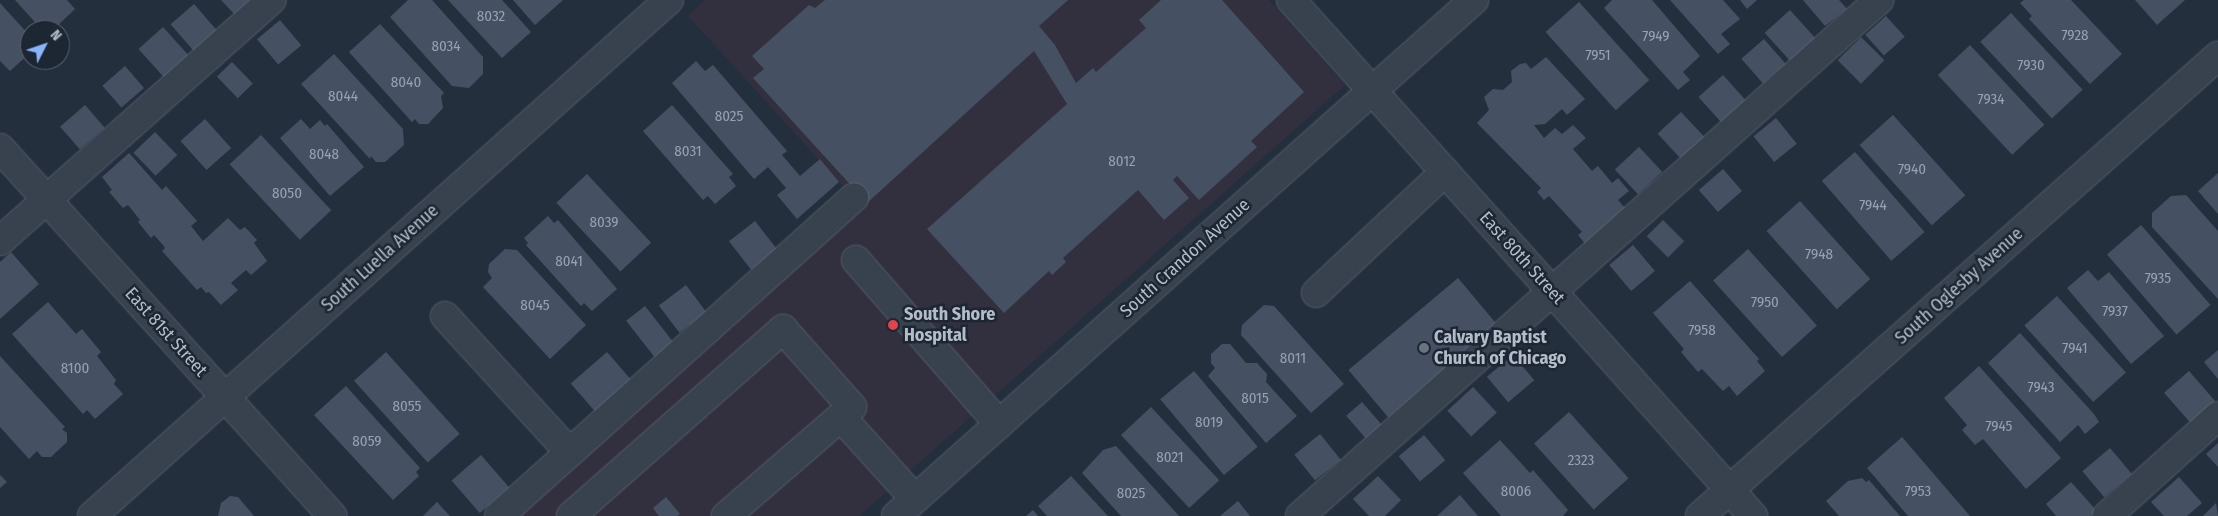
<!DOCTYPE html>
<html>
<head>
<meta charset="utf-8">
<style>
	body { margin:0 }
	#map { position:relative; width:2218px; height:516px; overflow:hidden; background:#242f3e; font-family:"Fira Sans Condensed",sans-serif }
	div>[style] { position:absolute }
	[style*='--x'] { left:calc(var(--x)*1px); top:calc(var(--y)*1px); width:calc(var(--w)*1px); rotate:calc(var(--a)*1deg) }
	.medical>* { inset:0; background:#32303f }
	.building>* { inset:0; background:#455162; transform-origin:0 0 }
	.roads { filter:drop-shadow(0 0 1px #565f6c) drop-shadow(0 0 1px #565f6c) }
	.minor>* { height:28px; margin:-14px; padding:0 14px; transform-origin:14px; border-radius:14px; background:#38414e }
	.dots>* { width:14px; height:14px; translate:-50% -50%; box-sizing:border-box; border:2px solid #1d2633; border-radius:50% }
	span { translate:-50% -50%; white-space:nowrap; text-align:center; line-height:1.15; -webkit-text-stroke:5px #1d2633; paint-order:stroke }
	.number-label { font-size:15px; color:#98a1af }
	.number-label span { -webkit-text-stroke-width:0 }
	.street-label { font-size:18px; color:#b4bcc9 }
	.poi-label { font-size:18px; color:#b4bcc9; font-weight:700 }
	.left { translate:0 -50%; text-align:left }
	.north { position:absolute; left:20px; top:20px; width:50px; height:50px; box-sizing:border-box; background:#1d2633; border:1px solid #59626f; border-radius:50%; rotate:49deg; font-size:14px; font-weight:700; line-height:20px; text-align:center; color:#b4bcc9 }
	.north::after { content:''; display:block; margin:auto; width:18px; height:22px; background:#8ab4f8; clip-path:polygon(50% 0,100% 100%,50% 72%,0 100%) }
</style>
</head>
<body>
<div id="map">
	<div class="medical">
		<div style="clip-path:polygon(705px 0,1269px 0,1345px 85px,859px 516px,499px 516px,854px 198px,688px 16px)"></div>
	</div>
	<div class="building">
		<div style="clip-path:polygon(15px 0,67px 0,75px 9px,53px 30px,42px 30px)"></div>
		<div style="clip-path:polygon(221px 0,251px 0,235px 15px)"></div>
		<div style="clip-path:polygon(408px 0,432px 0,483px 57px,483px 74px,469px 88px,452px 86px,390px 17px)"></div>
		<div style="clip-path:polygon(448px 0,502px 0,531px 32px,502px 58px)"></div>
		<div style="clip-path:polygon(513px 0,563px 0,535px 25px)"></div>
		<div style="clip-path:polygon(825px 0,1068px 0,1039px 26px,1055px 45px,1076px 83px,1093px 68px,1096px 72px,1146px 28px,1139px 20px,1161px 0,1222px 0,1304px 92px,1251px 141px,1257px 147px,1199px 200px,1177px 176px,1173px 180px,1189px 198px,1164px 220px,1138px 190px,1063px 258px,1066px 262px,1052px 275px,1049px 271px,1004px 313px,927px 229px,1067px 104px,1034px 51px,867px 203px,753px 78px,764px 69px,752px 56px,809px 5px,815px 8px)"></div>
		<div style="clip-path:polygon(1612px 0,1652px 0,1700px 56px,1683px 72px,1690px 80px,1678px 90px,1604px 8px)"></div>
		<div style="clip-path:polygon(1670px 0,1723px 0,1740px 19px,1721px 34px,1730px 44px,1718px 54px)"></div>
		<div style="clip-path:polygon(1740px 0,1757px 0,1747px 9px)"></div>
		<div style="clip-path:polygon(1803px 0,1839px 0,1847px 9px,1825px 26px)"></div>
		<div style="clip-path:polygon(2024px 0,2071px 0,2122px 54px,2090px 84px,2029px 19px,2032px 16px,2020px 3px)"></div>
		<div style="clip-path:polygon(2135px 0,2185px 0,2157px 25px)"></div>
		<div style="left:1579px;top:2px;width:105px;height:45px;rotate:48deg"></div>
		<div style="clip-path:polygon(0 3px,30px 36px,30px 53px,10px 71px,0 61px)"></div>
		<div style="left:194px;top:4px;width:35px;height:31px;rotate:49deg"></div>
		<div style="left:1790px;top:10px;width:38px;height:34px;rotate:48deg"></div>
		<div style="left:2011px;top:13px;width:105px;height:42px;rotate:47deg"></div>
		<div style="left:1886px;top:16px;width:28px;height:28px;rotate:48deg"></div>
		<div style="left:280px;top:20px;width:33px;height:30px;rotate:50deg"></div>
		<div style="clip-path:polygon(380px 24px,444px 93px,441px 96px,443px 108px,428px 124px,419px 124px,415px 119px,412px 122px,349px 52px)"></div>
		<div style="left:163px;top:27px;width:38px;height:33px;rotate:48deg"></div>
		<div style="left:1861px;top:37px;width:33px;height:33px;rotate:45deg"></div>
		<div style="left:1764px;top:39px;width:33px;height:30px;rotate:49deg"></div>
		<div style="left:1970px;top:45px;width:109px;height:44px;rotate:47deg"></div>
		<div style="clip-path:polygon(334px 54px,403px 129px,404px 145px,385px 162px,376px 162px,371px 156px,370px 159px,301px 84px)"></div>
		<div style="clip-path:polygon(1546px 57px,1585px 99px,1567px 115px,1562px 109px,1545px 124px,1534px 125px,1544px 138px,1555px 128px,1562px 134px,1573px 125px,1586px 138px,1573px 149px,1592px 171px,1598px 166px,1612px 183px,1618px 178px,1629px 191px,1618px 200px,1626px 209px,1586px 245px,1578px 235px,1582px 232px,1549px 196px,1544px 200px,1537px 192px,1541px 188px,1477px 123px,1489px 110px,1484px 97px,1493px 89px,1503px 90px,1512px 82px,1511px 71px,1520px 64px,1526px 63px,1531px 69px)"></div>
		<div style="clip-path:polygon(696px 61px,705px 71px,713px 65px,787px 151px,782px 155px,800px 176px,820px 159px,839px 182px,797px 219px,777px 195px,786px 188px,768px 167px,754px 179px,672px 83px)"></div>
		<div style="left:232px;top:62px;width:30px;height:21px;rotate:46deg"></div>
		<div style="left:125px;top:66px;width:29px;height:30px;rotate:49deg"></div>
		<div style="left:1723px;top:75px;width:36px;height:33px;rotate:48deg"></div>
		<div style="left:85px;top:105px;width:30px;height:33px;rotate:49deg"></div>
		<div style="clip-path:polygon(672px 105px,733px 174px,729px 177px,736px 186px,715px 204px,708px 196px,703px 200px,643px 131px)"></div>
		<div style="left:1681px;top:112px;width:34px;height:32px;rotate:47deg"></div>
		<div style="left:1893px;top:115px;width:108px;height:45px;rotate:48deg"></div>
		<div style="left:1776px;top:118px;width:33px;height:29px;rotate:51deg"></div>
		<div style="left:205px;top:119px;width:39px;height:33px;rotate:48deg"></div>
		<div style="clip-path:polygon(301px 119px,310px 129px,320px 120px,325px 126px,327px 124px,364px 167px,330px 196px,280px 138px)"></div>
		<div style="left:155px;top:132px;width:32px;height:30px;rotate:46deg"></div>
		<div style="left:261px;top:135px;width:103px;height:43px;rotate:47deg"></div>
		<div style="left:1639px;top:147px;width:34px;height:33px;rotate:47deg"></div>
		<div style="left:1855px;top:152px;width:106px;height:44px;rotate:49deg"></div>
		<div style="clip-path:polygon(129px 153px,162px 190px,166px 186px,197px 221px,191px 226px,203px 241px,228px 218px,240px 230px,245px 227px,257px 240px,254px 243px,267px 261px,251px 275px,246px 270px,231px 283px,238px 290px,221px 305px,209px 292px,206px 293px,201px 287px,197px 290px,162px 251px,165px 248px,163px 245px,154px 235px,151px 238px,138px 222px,140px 220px,128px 205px,123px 208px,109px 192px,112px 190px,102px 177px)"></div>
		<div style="left:1723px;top:169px;width:29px;height:32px;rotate:49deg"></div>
		<div style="clip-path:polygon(2218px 173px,2218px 214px,2198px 191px)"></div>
		<div style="left:587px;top:174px;width:94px;height:42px;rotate:47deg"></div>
		<div style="clip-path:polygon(2186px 195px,2218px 231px,2218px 299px,2152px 227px,2152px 213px,2171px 196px)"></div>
		<div style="left:1800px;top:201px;width:105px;height:45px;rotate:48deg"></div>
		<div style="clip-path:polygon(548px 216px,554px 223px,558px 220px,617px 289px,592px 311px,584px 303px,581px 306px,526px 245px,528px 243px,524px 238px)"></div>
		<div style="left:1663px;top:220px;width:30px;height:23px;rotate:45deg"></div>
		<div style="left:755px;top:221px;width:36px;height:33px;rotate:52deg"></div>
		<div style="left:2141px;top:225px;width:106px;height:45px;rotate:49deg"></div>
		<div style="left:1633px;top:245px;width:34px;height:31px;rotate:50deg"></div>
		<div style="clip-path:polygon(505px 249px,517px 250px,586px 325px,550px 359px,483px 287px,492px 278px,488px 272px,489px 264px)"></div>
		<div style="left:1748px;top:249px;width:103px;height:47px;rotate:48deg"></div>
		<div style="clip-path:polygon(11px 252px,39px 284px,0 319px,0 262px)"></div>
		<div style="clip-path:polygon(2088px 270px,2098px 281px,2109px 272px,2164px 336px,2131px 364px,2067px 288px)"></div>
		<div style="left:1458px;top:278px;width:62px;height:143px;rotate:50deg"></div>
		<div style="clip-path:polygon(1690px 281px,1759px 359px,1757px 361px,1765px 371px,1737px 396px,1729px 386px,1723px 391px,1702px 369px,1698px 372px,1681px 352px,1684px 349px,1653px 313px)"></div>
		<div style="left:686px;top:285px;width:34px;height:34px;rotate:53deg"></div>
		<div style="left:2057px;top:296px;width:103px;height:44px;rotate:48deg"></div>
		<div style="clip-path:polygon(48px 302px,76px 334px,82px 329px,101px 352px,97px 356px,116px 380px,114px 384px,123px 394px,95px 419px,87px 410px,83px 414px,12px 334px)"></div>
		<div style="clip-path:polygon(1264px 305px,1274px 306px,1344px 384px,1311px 413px,1241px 335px,1242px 325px)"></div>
		<div style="left:645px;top:306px;width:48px;height:24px;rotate:52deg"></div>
		<div style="clip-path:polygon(2020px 333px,2094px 414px,2099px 422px,2085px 434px,2078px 425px,2060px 442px,1988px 363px)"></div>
		<div style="clip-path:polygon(1222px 344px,1230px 344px,1246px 363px,1257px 363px,1267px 374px,1266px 382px,1297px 416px,1266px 443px,1208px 376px,1215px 368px,1211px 363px,1211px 354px)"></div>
		<div style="clip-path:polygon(2218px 350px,2218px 379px,2204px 362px)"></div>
		<div style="left:386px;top:352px;width:110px;height:43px;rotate:48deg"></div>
		<div style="left:607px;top:352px;width:40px;height:48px;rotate:49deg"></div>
		<div style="left:1513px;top:355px;width:33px;height:34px;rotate:50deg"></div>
		<div style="clip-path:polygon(0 356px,65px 427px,62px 429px,67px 433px,67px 442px,51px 457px,42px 457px,37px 451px,29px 459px,0 427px)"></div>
		<div style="clip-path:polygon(1979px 366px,2061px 458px,2026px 489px,1983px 439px,1975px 445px,1962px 430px,1967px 425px,1944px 398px)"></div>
		<div style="left:1194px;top:371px;width:99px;height:44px;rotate:50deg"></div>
		<div style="left:2189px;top:371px;width:40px;height:33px;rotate:49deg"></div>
		<div style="clip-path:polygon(346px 386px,420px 468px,416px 472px,419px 476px,393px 500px,314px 415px)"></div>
		<div style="left:1473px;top:387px;width:35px;height:35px;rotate:47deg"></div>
		<div style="left:1362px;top:402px;width:30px;height:21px;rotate:49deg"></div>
		<div style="left:1151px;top:407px;width:100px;height:41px;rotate:47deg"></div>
		<div style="left:1569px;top:412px;width:89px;height:47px;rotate:48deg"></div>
		<div style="left:1320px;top:434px;width:33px;height:33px;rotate:51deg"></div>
		<div style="left:1424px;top:435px;width:33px;height:33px;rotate:50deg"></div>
		<div style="clip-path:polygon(1902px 437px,1970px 516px,1908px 516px,1867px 468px)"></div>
		<div style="clip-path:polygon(1500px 440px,1530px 473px,1533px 470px,1568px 510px,1563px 516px,1501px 516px,1463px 473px)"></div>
		<div style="clip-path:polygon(2218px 443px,2218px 467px,2206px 454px)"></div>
		<div style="clip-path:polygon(1116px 446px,1179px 516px,1121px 516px,1082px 473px,1103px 450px)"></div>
		<div style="left:2110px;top:448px;width:34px;height:36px;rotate:50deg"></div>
		<div style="left:481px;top:455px;width:43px;height:39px;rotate:49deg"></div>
		<div style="clip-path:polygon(0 475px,7px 482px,0 488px)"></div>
		<div style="clip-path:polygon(1071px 476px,1108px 516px,1047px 516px,1038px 506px)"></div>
		<div style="clip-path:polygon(1378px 476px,1401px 500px,1385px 516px,1369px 516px,1353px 499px)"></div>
		<div style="clip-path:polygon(2179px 477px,2202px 503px,2187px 516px,2164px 516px,2151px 502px)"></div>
		<div style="clip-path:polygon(1862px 478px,1866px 482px,1869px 480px,1900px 516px,1839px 516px,1826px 501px,1848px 481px)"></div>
		<div style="clip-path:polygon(2071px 482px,2097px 511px,2091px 516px,2056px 516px,2046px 504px)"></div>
		<div style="clip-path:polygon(1460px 495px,1478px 516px,1437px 516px)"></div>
		<div style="clip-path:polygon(230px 496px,238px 497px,254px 516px,218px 516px,221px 503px)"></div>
		<div style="clip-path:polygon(666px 497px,680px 514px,677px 516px,659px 516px,653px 508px)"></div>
		<div style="clip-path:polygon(1238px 501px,1250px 516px,1220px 516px)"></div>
		<div style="clip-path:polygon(437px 502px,450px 516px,423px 516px)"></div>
		<div style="clip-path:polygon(2216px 503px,2218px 516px,2203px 516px)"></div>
		<div style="clip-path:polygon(1033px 510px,1038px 516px,1026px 516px)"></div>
	</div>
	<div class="roads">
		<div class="minor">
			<div style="--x:1291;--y:0;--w:693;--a:48.16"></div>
			<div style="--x:0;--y:148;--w:496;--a:47.9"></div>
			<div style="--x:0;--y:241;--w:363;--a:-41.6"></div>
			<div style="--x:856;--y:260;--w:218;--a:48.9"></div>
			<div style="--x:1316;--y:293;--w:177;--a:-43.2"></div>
			<div style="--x:445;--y:316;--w:185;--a:47.6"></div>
			<div style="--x:841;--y:417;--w:110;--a:47.9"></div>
			<div style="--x:92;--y:516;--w:774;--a:-41.81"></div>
			<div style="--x:499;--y:516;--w:477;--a:-41.9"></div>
			<div style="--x:571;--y:516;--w:283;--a:-41.4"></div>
			<div style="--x:783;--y:329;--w:104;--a:48.5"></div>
			<div style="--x:852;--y:407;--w:167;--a:139.1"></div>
			<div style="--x:896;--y:516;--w:775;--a:-41.76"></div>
			<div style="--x:1300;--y:516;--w:776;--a:-41.71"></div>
			<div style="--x:1700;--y:516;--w:693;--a:-41.61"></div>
			<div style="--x:2107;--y:516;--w:149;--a:-42"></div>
		</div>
	</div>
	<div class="dots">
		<div style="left:893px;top:325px;background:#e0444e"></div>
		<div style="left:1424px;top:348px;background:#6b7280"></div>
	</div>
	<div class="number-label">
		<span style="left:491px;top:17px">8032</span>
		<span style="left:2075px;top:36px">7928</span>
		<span style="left:1656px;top:37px">7949</span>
		<span style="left:446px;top:47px">8034</span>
		<span style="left:1598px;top:56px">7951</span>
		<span style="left:2031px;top:66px">7930</span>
		<span style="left:406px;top:83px">8040</span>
		<span style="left:343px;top:97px">8044</span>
		<span style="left:1991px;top:100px">7934</span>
		<span style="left:729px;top:117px">8025</span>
		<span style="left:688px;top:152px">8031</span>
		<span style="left:324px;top:155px">8048</span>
		<span style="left:1122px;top:162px">8012</span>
		<span style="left:1912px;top:170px">7940</span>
		<span style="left:287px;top:194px">8050</span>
		<span style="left:1873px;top:206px">7944</span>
		<span style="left:604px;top:223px">8039</span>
		<span style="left:1819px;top:255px">7948</span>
		<span style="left:569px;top:262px">8041</span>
		<span style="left:2158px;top:279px">7935</span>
		<span style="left:1765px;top:303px">7950</span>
		<span style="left:535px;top:306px">8045</span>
		<span style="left:2115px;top:312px">7937</span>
		<span style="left:1702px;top:331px">7958</span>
		<span style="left:2075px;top:349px">7941</span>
		<span style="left:1293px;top:359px">8011</span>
		<span style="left:75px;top:369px">8100</span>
		<span style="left:2041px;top:388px">7943</span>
		<span style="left:1255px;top:399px">8015</span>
		<span style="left:407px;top:407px">8055</span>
		<span style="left:1209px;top:423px">8019</span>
		<span style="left:1999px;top:427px">7945</span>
		<span style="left:367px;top:442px">8059</span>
		<span style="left:1170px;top:458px">8021</span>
		<span style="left:1581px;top:461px">2323</span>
		<span style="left:1516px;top:492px">8006</span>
		<span style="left:1918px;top:492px">7953</span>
		<span style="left:1131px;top:494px">8025</span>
	</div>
	<div class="street-label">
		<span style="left:380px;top:258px;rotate:-42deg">South Luella Avenue</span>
		<span style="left:1185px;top:258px;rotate:-42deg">South Crandon Avenue</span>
		<span style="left:1522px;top:258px;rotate:48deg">East 80th Street</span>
		<span style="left:1959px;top:286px;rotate:-42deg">South Oglesby Avenue</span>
		<span style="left:166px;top:332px;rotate:48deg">East 81st Street</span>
	</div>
	<div class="poi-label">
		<span class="left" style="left:904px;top:325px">South Shore<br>Hospital</span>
		<span class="left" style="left:1434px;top:348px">Calvary Baptist<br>Church of Chicago</span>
	</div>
	<div class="north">N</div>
</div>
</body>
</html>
